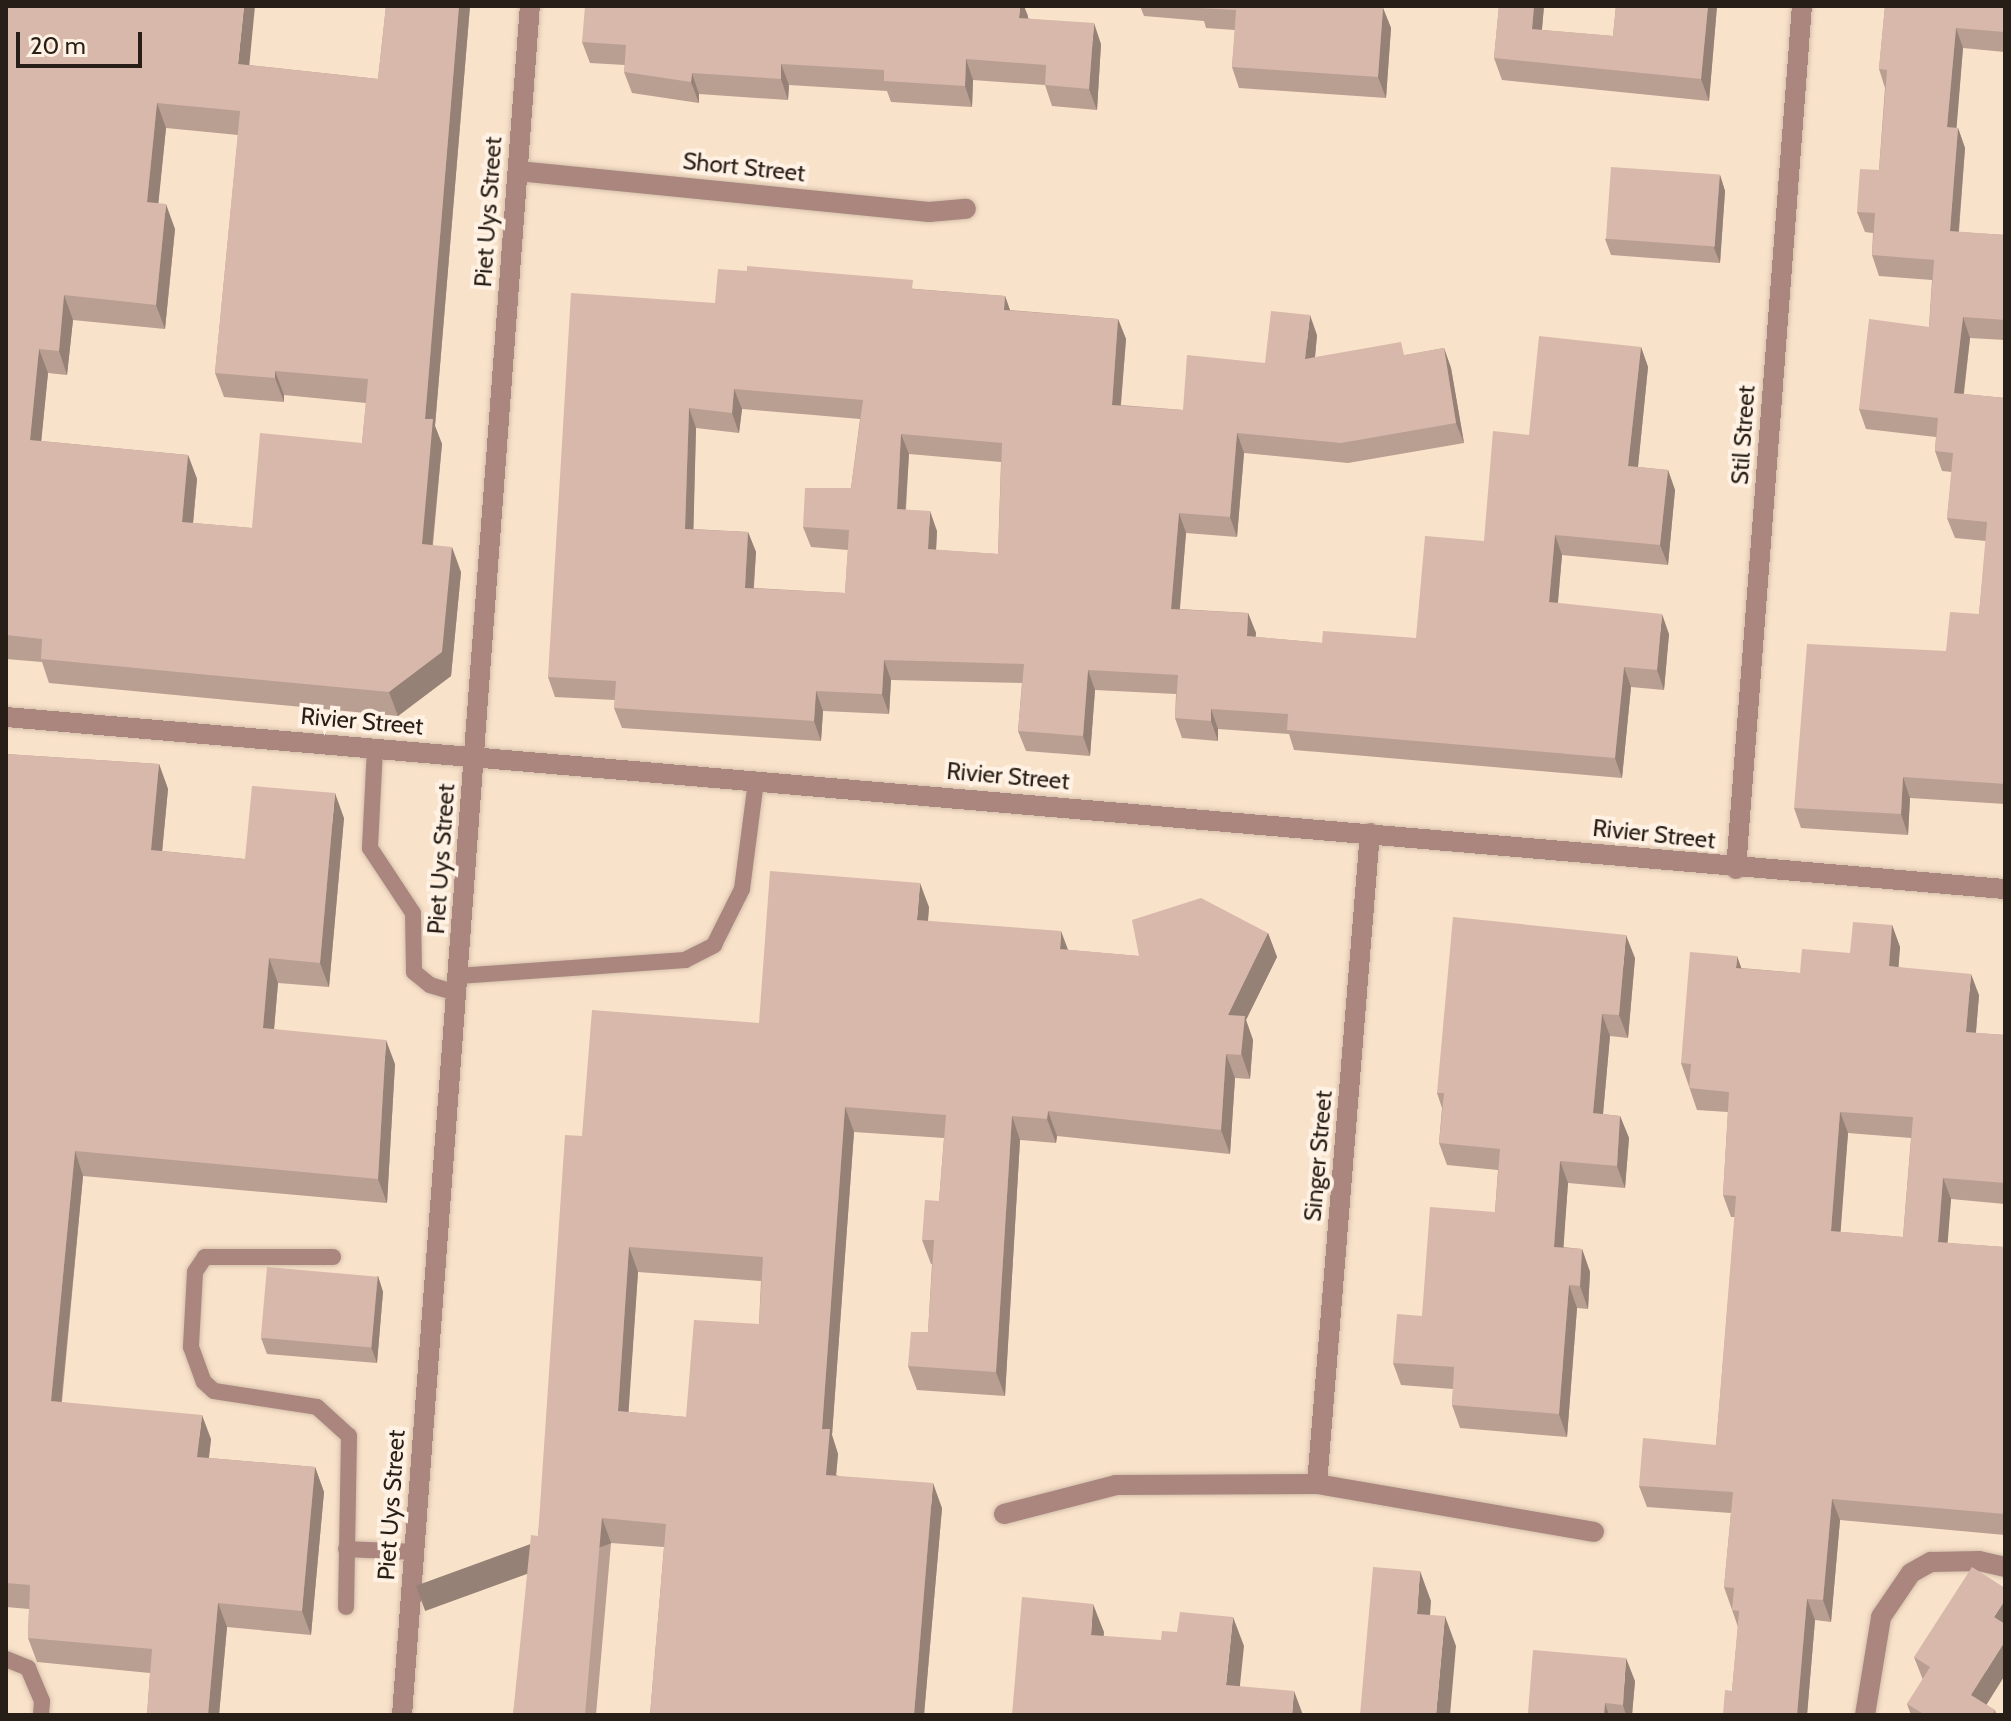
<!DOCTYPE html>
<html>
<head>
<meta charset="utf-8">
<style>
	body { margin:0 }
	#map { position:relative; width:2011px; height:1721px; overflow:hidden; background:#f9e2ca; font-family:Cabin,sans-serif }
	div>[style] { position:absolute }
	[style*='--x'] { left:calc(var(--x)*1px); top:calc(var(--y)*1px); width:calc(var(--w)*1px); rotate:calc(var(--a)*1deg) }
	.roads { filter:drop-shadow(0 0 2px #d3bfaa) drop-shadow(0 0 2px #d3bfaa) }
	.service>* { height:16px; margin:-8px; padding:0 8px; transform-origin:8px; border-radius:8px; background:#aa867f }
	.minor>* { height:20px; margin:-10px; padding:0 10px; transform-origin:10px; border-radius:10px; background:#aa867f }
	.wall>* { inset:0; background:#b99e92 }
	.shaded-wall>* { inset:0; background:#968177; transform-origin:0 0 }
	.building>* { inset:0; background:#d7b8aa; transform-origin:0 0 }
	span { translate:-50% -50%; white-space:nowrap; text-align:center; line-height:1.15; -webkit-text-stroke:8px #fff1e3; paint-order:stroke }
	.street-label { font-size:24px; color:#271f17 }
	.frame { position:absolute; inset:0; border:8px solid #271f17; pointer-events:none }
	.scale { position:absolute; left:16px; top:32px; width:126px; height:36px; box-sizing:border-box; border:4px solid #271f17; border-top:0; padding-left:10px; font-size:24px; line-height:28px; white-space:nowrap; color:#271f17; -webkit-text-stroke:6px #fff1e3; paint-order:stroke }
</style>
</head>
<body>
<div id="map">
	<div class="roads">
		<div class="service">
			<div style="--x:375;--y:748;--w:100;--a:92.9"></div>
			<div style="--x:370;--y:848;--w:78;--a:56.5"></div>
			<div style="--x:413;--y:913;--w:59;--a:89"></div>
			<div style="--x:414;--y:972;--w:21;--a:39"></div>
			<div style="--x:430;--y:985;--w:27;--a:17"></div>
			<div style="--x:458;--y:976;--w:228;--a:-4"></div>
			<div style="--x:685;--y:960;--w:33;--a:-27"></div>
			<div style="--x:714;--y:945;--w:63;--a:-63.4"></div>
			<div style="--x:742;--y:889;--w:109;--a:-82.6"></div>
			<div style="--x:333;--y:1257;--w:128;--a:180"></div>
			<div style="--x:205;--y:1257;--w:18;--a:124"></div>
			<div style="--x:195;--y:1272;--w:75;--a:93.1"></div>
			<div style="--x:191;--y:1347;--w:37;--a:70"></div>
			<div style="--x:204;--y:1382;--w:13;--a:42"></div>
			<div style="--x:214;--y:1391;--w:104;--a:8.8"></div>
			<div style="--x:317;--y:1407;--w:43;--a:42.2"></div>
			<div style="--x:349;--y:1436;--w:171;--a:91"></div>
			<div style="--x:346;--y:1549;--w:68;--a:2.5"></div>
			<div style="--x:6;--y:1659;--w:24;--a:22"></div>
			<div style="--x:28;--y:1668;--w:36;--a:67"></div>
			<div style="--x:42;--y:1701;--w:14;--a:94"></div>
		</div>
		<div class="minor">
			<div style="--x:518;--y:171;--w:413;--a:5.7"></div>
			<div style="--x:929;--y:212;--w:37;--a:-5"></div>
			<div style="--x:6;--y:717;--w:2006;--a:4.92"></div>
			<div style="--x:1736;--y:869;--w:866;--a:-85.63"></div>
			<div style="--x:1317;--y:1484;--w:653;--a:-85.35"></div>
			<div style="--x:1004;--y:1514;--w:116;--a:-14.5"></div>
			<div style="--x:1116;--y:1485;--w:201;--a:-0.3"></div>
			<div style="--x:1317;--y:1484;--w:281;--a:9.8"></div>
			<div style="--x:402;--y:1715;--w:1714;--a:-85.72"></div>
			<div style="--x:1865;--y:1715;--w:99;--a:-80.7"></div>
			<div style="--x:1881;--y:1617;--w:53;--a:-55.7"></div>
			<div style="--x:1911;--y:1573;--w:23;--a:-29"></div>
			<div style="--x:1931;--y:1562;--w:48;--a:-1.2"></div>
			<div style="--x:1979;--y:1561;--w:27;--a:13"></div>
		</div>
	</div>
	<div class="wall">
		<div style="clip-path:polygon(evenodd,6px 6px,249px 65px,378px 79px,386px 6px,470px 6px,435px 426px,442px 444px,433px 545px,461px 572px,451px 676px,398px 716px,49px 683px,42px 662px,6px 659px,6px 6px,166px 128px,238px 135px,215px 373px,224px 397px,284px 402px,284px 395px,366px 403px,362px 443px,252px 528px,193px 523px,197px 479px,188px 455px,41px 441px,48px 373px,67px 375px,73px 320px,165px 329px,175px 229px,158px 204px,166px 128px)"></div>
		<div style="clip-path:polygon(1140px 6px,1360px 6px,1383px 8px,1391px 28px,1386px 98px,1239px 88px,1232px 67px,1235px 30px,1206px 28px,1204px 21px,1144px 16px)"></div>
		<div style="clip-path:polygon(1499px 6px,1544px 6px,1542px 30px,1613px 36px,1616px 6px,1717px 6px,1709px 101px,1502px 80px,1494px 58px)"></div>
		<div style="clip-path:polygon(1885px 6px,2005px 6px,2005px 52px,1963px 48px,1956px 128px,1958px 128px,1965px 148px,1959px 232px,2005px 235px,2005px 340px,1970px 338px,1964px 394px,2005px 398px,2005px 804px,1910px 798px,1908px 835px,1801px 828px,1794px 808px,1946px 651px,1979px 614px,1986px 541px,1955px 538px,1947px 518px,1952px 472px,1942px 471px,1935px 451px,1936px 437px,1866px 429px,1859px 409px,1929px 327px,1932px 280px,1879px 276px,1872px 255px,1873px 233px,1865px 232px,1857px 212px,1879px 170px,1885px 88px,1879px 69px)"></div>
		<div style="clip-path:polygon(1028px 16px,1028px 18px,1101px 44px,1097px 110px,1052px 106px,1045px 85px,973px 80px,972px 107px,891px 102px,887px 91px,789px 85px,788px 100px,699px 94px,699px 103px,632px 93px,624px 72px,625px 65px,590px 63px,582px 42px)"></div>
		<div style="clip-path:polygon(1720px 175px,1725px 191px,1720px 263px,1611px 255px,1605px 239px)"></div>
		<div style="clip-path:polygon(evenodd,747px 271px,916px 289px,1005px 296px,1010px 310px,1118px 319px,1126px 339px,1121px 405px,1183px 410px,1265px 363px,1317px 335px,1315px 357px,1406px 355px,1444px 348px,1451px 368px,1464px 443px,1348px 463px,1244px 453px,1237px 537px,1186px 533px,1180px 609px,1248px 613px,1256px 633px,1255px 637px,1322px 643px,1416px 638px,1484px 541px,1529px 435px,1641px 347px,1648px 367px,1638px 467px,1668px 470px,1675px 490px,1668px 565px,1562px 555px,1558px 603px,1669px 634px,1664px 690px,1631px 687px,1622px 778px,1294px 750px,1289px 734px,1218px 729px,1218px 741px,1182px 738px,1175px 718px,1176px 694px,1095px 690px,1090px 756px,1026px 751px,1018px 731px,1022px 683px,891px 680px,889px 714px,823px 711px,821px 741px,622px 728px,614px 708px,615px 700px,555px 697px,548px 677px,715px 303px,747px 271px,742px 409px,860px 419px,851px 488px,803px 527px,811px 547px,848px 550px,845px 593px,754px 588px,756px 552px,748px 532px,693px 529px,696px 428px,739px 433px,742px 409px,747px 271px,909px 454px,1001px 462px,998px 554px,936px 550px,937px 531px,906px 510px,909px 454px)"></div>
		<div style="clip-path:polygon(6px 754px,159px 764px,168px 789px,162px 851px,245px 859px,344px 818px,329px 987px,278px 983px,274px 1029px,395px 1064px,387px 1203px,83px 1176px,62px 1402px,211px 1439px,209px 1458px,315px 1467px,324px 1492px,311px 1635px,227px 1627px,219px 1715px,147px 1715px,150px 1673px,37px 1662px,28px 1638px,29px 1609px,6px 1607px)"></div>
		<div style="clip-path:polygon(evenodd,929px 907px,928px 921px,1068px 950px,1139px 956px,1268px 933px,1277px 957px,1246px 1020px,1253px 1040px,1250px 1079px,1235px 1078px,1230px 1154px,1057px 1136px,1056px 1143px,1020px 1140px,1005px 1396px,917px 1390px,908px 1366px,928px 1332px,932px 1264px,931px 1264px,922px 1240px,939px 1201px,944px 1138px,854px 1132px,832px 1435px,838px 1454px,836px 1475px,942px 1508px,924px 1715px,650px 1715px,664px 1547px,611px 1543px,596px 1715px,513px 1715px,538px 1536px,582px 1136px,759px 1023px,929px 907px,638px 1272px,761px 1281px,759px 1324px,686px 1417px,628px 1412px,638px 1272px)"></div>
		<div style="clip-path:polygon(evenodd,1892px 925px,1900px 947px,1898px 967px,1979px 995px,1976px 1033px,2005px 1035px,2005px 1204px,1951px 1199px,1947px 1243px,2004px 1247px,2005px 1234px,2005px 1535px,1840px 1520px,1831px 1622px,1815px 1620px,1807px 1715px,1723px 1715px,1732px 1691px,1738px 1627px,1724px 1587px,1731px 1513px,1647px 1507px,1639px 1486px,1716px 1445px,1735px 1217px,1731px 1217px,1723px 1195px,1728px 1112px,1697px 1110px,1681px 1063px,1741px 968px,1800px 973px,1850px 953px,1892px 925px,1848px 1133px,1911px 1138px,1903px 1237px,1840px 1232px,1848px 1133px)"></div>
		<div style="clip-path:polygon(1635px 958px,1628px 1038px,1610px 1036px,1603px 1114px,1620px 1116px,1629px 1138px,1625px 1188px,1568px 1183px,1563px 1247px,1582px 1249px,1590px 1272px,1588px 1309px,1577px 1308px,1567px 1437px,1460px 1428px,1452px 1405px,1453px 1389px,1401px 1385px,1393px 1363px,1422px 1316px,1495px 1212px,1498px 1170px,1447px 1165px,1439px 1143px,1442px 1108px,1437px 1093px)"></div>
		<div style="clip-path:polygon(378px 1276px,383px 1292px,377px 1363px,267px 1354px,261px 1338px)"></div>
		<div style="clip-path:polygon(1914px 1657px,2005px 1675px,1986px 1705px,1995px 1710px,1997px 1715px,1911px 1715px,1907px 1704px,1923px 1680px)"></div>
		<div style="clip-path:polygon(1635px 1681px,1632px 1715px,1529px 1715px,1528px 1713px)"></div>
	</div>
	<div class="shaded-wall">
		<div style="clip-path:polygon(244px 6px,255px 6px,247px 89px,238px 64px)"></div>
		<div style="clip-path:polygon(459px 6px,470px 6px,435px 426px,442px 444px,430px 569px,422px 544px,425px 419px)"></div>
		<div style="clip-path:polygon(1020px 6px,1024px 6px,1028px 16px,1027px 39px,1019px 18px)"></div>
		<div style="clip-path:polygon(1534px 6px,1544px 6px,1540px 50px,1532px 29px)"></div>
		<div style="clip-path:polygon(1708px 6px,1717px 6px,1709px 101px,1701px 79px)"></div>
		<div style="clip-path:polygon(1383px 8px,1391px 28px,1386px 98px,1378px 77px)"></div>
		<div style="clip-path:polygon(1094px 23px,1101px 44px,1097px 110px,1089px 89px)"></div>
		<div style="clip-path:polygon(1956px 28px,1963px 48px,1955px 147px,1947px 127px)"></div>
		<div style="clip-path:polygon(966px 59px,973px 80px,972px 107px,965px 86px)"></div>
		<div style="clip-path:polygon(781px 64px,789px 85px,788px 100px,781px 79px)"></div>
		<div style="clip-path:polygon(692px 73px,699px 94px,699px 103px,691px 82px)"></div>
		<div style="clip-path:polygon(157px 103px,166px 128px,156px 227px,147px 202px)"></div>
		<div style="clip-path:polygon(1958px 128px,1965px 148px,1957px 251px,1950px 231px)"></div>
		<div style="clip-path:polygon(1720px 175px,1725px 191px,1720px 263px,1714px 248px)"></div>
		<div style="clip-path:polygon(166px 204px,175px 229px,165px 329px,156px 305px)"></div>
		<div style="clip-path:polygon(64px 295px,73px 320px,67px 375px,59px 351px)"></div>
		<div style="clip-path:polygon(1005px 296px,1012px 316px,1004px 310px)"></div>
		<div style="clip-path:polygon(1310px 315px,1317px 335px,1313px 379px,1305px 359px)"></div>
		<div style="clip-path:polygon(1963px 317px,1970px 338px,1961px 414px,1954px 393px)"></div>
		<div style="clip-path:polygon(1118px 319px,1126px 339px,1119px 425px,1112px 405px)"></div>
		<div style="clip-path:polygon(1641px 347px,1648px 367px,1636px 486px,1628px 466px)"></div>
		<div style="clip-path:polygon(1444px 348px,1451px 368px,1464px 443px,1456px 423px)"></div>
		<div style="clip-path:polygon(39px 349px,48px 373px,39px 464px,30px 440px)"></div>
		<div style="clip-path:polygon(275px 371px,284px 395px,284px 402px,275px 378px)"></div>
		<div style="clip-path:polygon(734px 389px,742px 409px,739px 433px,732px 413px)"></div>
		<div style="clip-path:polygon(689px 408px,696px 428px,693px 549px,685px 529px)"></div>
		<div style="clip-path:polygon(1237px 433px,1244px 453px,1237px 537px,1230px 517px)"></div>
		<div style="clip-path:polygon(901px 434px,909px 454px,904px 529px,897px 509px)"></div>
		<div style="clip-path:polygon(188px 455px,197px 479px,191px 546px,182px 522px)"></div>
		<div style="clip-path:polygon(1668px 470px,1675px 490px,1668px 565px,1660px 545px)"></div>
		<div style="clip-path:polygon(930px 511px,937px 531px,935px 569px,928px 549px)"></div>
		<div style="clip-path:polygon(1179px 513px,1186px 533px,1178px 629px,1171px 609px)"></div>
		<div style="clip-path:polygon(748px 532px,756px 552px,752px 608px,745px 588px)"></div>
		<div style="clip-path:polygon(1555px 535px,1562px 555px,1556px 622px,1549px 602px)"></div>
		<div style="clip-path:polygon(452px 547px,461px 572px,451px 676px,398px 716px,389px 692px)"></div>
		<div style="clip-path:polygon(1248px 613px,1256px 633px,1254px 656px,1247px 636px)"></div>
		<div style="clip-path:polygon(1662px 614px,1669px 634px,1664px 690px,1657px 670px)"></div>
		<div style="clip-path:polygon(884px 660px,891px 680px,889px 714px,882px 694px)"></div>
		<div style="clip-path:polygon(1624px 667px,1631px 687px,1622px 778px,1615px 758px)"></div>
		<div style="clip-path:polygon(1088px 670px,1095px 690px,1090px 756px,1083px 736px)"></div>
		<div style="clip-path:polygon(816px 691px,823px 711px,821px 741px,814px 721px)"></div>
		<div style="clip-path:polygon(1211px 709px,1218px 729px,1218px 741px,1211px 721px)"></div>
		<div style="clip-path:polygon(159px 764px,168px 789px,160px 874px,151px 850px)"></div>
		<div style="clip-path:polygon(1903px 777px,1910px 798px,1908px 835px,1901px 814px)"></div>
		<div style="clip-path:polygon(335px 793px,344px 818px,329px 987px,320px 963px)"></div>
		<div style="clip-path:polygon(920px 883px,929px 907px,926px 944px,917px 920px)"></div>
		<div style="clip-path:polygon(1892px 925px,1900px 947px,1897px 988px,1889px 966px)"></div>
		<div style="clip-path:polygon(1061px 931px,1070px 955px,1060px 949px)"></div>
		<div style="clip-path:polygon(1268px 933px,1277px 957px,1246px 1020px,1253px 1040px,1250px 1079px,1228px 1015px)"></div>
		<div style="clip-path:polygon(1626px 935px,1635px 958px,1628px 1038px,1619px 1015px)"></div>
		<div style="clip-path:polygon(1737px 956px,1745px 978px,1736px 968px)"></div>
		<div style="clip-path:polygon(269px 958px,278px 983px,272px 1053px,263px 1028px)"></div>
		<div style="clip-path:polygon(1971px 974px,1979px 995px,1974px 1054px,1966px 1032px)"></div>
		<div style="clip-path:polygon(1602px 1014px,1610px 1036px,1601px 1136px,1593px 1113px)"></div>
		<div style="clip-path:polygon(386px 1040px,395px 1064px,387px 1203px,378px 1179px)"></div>
		<div style="clip-path:polygon(1226px 1054px,1235px 1078px,1230px 1154px,1221px 1130px)"></div>
		<div style="clip-path:polygon(845px 1107px,854px 1132px,832px 1435px,838px 1454px,834px 1499px,826px 1475px,822px 1429px)"></div>
		<div style="clip-path:polygon(1048px 1111px,1057px 1136px,1056px 1143px,1047px 1119px)"></div>
		<div style="clip-path:polygon(1840px 1112px,1848px 1133px,1839px 1253px,1831px 1231px)"></div>
		<div style="clip-path:polygon(1012px 1116px,1020px 1140px,1005px 1396px,996px 1372px)"></div>
		<div style="clip-path:polygon(1620px 1116px,1629px 1138px,1625px 1188px,1617px 1166px)"></div>
		<div style="clip-path:polygon(75px 1151px,83px 1176px,59px 1425px,51px 1401px)"></div>
		<div style="clip-path:polygon(1560px 1161px,1568px 1183px,1562px 1269px,1554px 1247px)"></div>
		<div style="clip-path:polygon(1943px 1178px,1951px 1199px,1946px 1264px,1938px 1242px)"></div>
		<div style="clip-path:polygon(629px 1247px,638px 1272px,627px 1435px,618px 1411px)"></div>
		<div style="clip-path:polygon(1582px 1249px,1590px 1272px,1588px 1309px,1580px 1286px)"></div>
		<div style="clip-path:polygon(378px 1276px,383px 1292px,377px 1363px,371px 1347px)"></div>
		<div style="clip-path:polygon(1569px 1285px,1577px 1308px,1567px 1437px,1559px 1414px)"></div>
		<div style="clip-path:polygon(202px 1415px,211px 1439px,206px 1481px,197px 1457px)"></div>
		<div style="clip-path:polygon(315px 1467px,324px 1492px,311px 1635px,302px 1611px)"></div>
		<div style="clip-path:polygon(933px 1483px,942px 1508px,924px 1715px,914px 1715px)"></div>
		<div style="clip-path:polygon(1832px 1499px,1840px 1520px,1831px 1622px,1823px 1600px)"></div>
		<div style="left:602px;top:1518px;width:27px;height:198px;rotate:70deg"></div>
		<div style="clip-path:polygon(1420px 1571px,1431px 1601px,1428px 1644px,1417px 1614px)"></div>
		<div style="clip-path:polygon(1807px 1599px,1815px 1620px,1807px 1715px,1797px 1715px)"></div>
		<div style="clip-path:polygon(2005px 1600px,2005px 1634px,1994px 1617px)"></div>
		<div style="clip-path:polygon(218px 1603px,227px 1627px,219px 1715px,208px 1715px)"></div>
		<div style="clip-path:polygon(1093px 1604px,1104px 1632px,1102px 1664px,1091px 1635px)"></div>
		<div style="clip-path:polygon(1445px 1616px,1456px 1646px,1450px 1715px,1436px 1715px)"></div>
		<div style="clip-path:polygon(1233px 1617px,1244px 1646px,1237px 1714px,1226px 1685px)"></div>
		<div style="clip-path:polygon(2005px 1641px,2005px 1675px,1980px 1715px,1971px 1695px)"></div>
		<div style="clip-path:polygon(1626px 1658px,1635px 1681px,1632px 1715px,1626px 1715px,1623px 1705px)"></div>
		<div style="clip-path:polygon(1294px 1691px,1303px 1715px,1292px 1715px)"></div>
		<div style="clip-path:polygon(1605px 1703px,1609px 1715px,1604px 1715px)"></div>
	</div>
	<div class="building">
		<div style="clip-path:polygon(evenodd,6px 6px,244px 6px,238px 64px,378px 79px,386px 6px,459px 6px,425px 419px,433px 419px,422px 544px,452px 547px,442px 652px,389px 692px,41px 659px,42px 639px,6px 635px,6px 6px,157px 103px,240px 111px,215px 373px,275px 378px,275px 371px,368px 379px,362px 443px,260px 433px,252px 528px,182px 522px,188px 455px,30px 440px,39px 349px,59px 351px,64px 295px,156px 305px,166px 204px,147px 202px,157px 103px)"></div>
		<div style="clip-path:polygon(585px 6px,1020px 6px,1019px 18px,1094px 23px,1089px 89px,1045px 85px,1046px 65px,966px 59px,965px 86px,884px 81px,884px 70px,781px 64px,781px 79px,692px 73px,691px 82px,624px 72px,626px 45px,582px 42px)"></div>
		<div style="clip-path:polygon(1199px 6px,1360px 6px,1383px 8px,1378px 77px,1232px 67px,1236px 10px,1199px 8px)"></div>
		<div style="clip-path:polygon(1499px 6px,1534px 6px,1532px 29px,1613px 36px,1616px 6px,1708px 6px,1701px 79px,1494px 58px)"></div>
		<div style="clip-path:polygon(1885px 6px,2005px 6px,2004px 32px,1956px 28px,1947px 127px,1958px 128px,1950px 231px,2005px 235px,2005px 320px,1963px 317px,1954px 393px,2005px 398px,2005px 784px,1903px 777px,1901px 814px,1794px 808px,1807px 644px,1946px 651px,1950px 612px,1979px 614px,1987px 522px,1947px 518px,1953px 453px,1935px 451px,1938px 418px,1859px 409px,1869px 319px,1929px 327px,1934px 260px,1872px 255px,1875px 213px,1857px 212px,1860px 169px,1879px 170px,1887px 70px,1879px 69px)"></div>
		<div style="left:1611px;top:167px;width:109px;height:72px;rotate:4deg"></div>
		<div style="clip-path:polygon(evenodd,747px 266px,913px 280px,912px 289px,1005px 296px,1004px 310px,1118px 319px,1112px 405px,1183px 410px,1187px 355px,1265px 363px,1271px 311px,1310px 315px,1305px 359px,1401px 342px,1404px 355px,1444px 348px,1456px 423px,1341px 443px,1237px 433px,1230px 517px,1179px 513px,1171px 609px,1248px 613px,1247px 636px,1322px 643px,1323px 631px,1416px 638px,1425px 536px,1484px 541px,1493px 431px,1529px 435px,1539px 336px,1641px 347px,1628px 466px,1668px 470px,1660px 545px,1555px 535px,1549px 602px,1662px 614px,1657px 670px,1624px 667px,1615px 758px,1287px 730px,1288px 714px,1211px 709px,1211px 721px,1175px 718px,1178px 675px,1088px 670px,1083px 736px,1018px 731px,1024px 664px,884px 660px,882px 694px,816px 691px,814px 721px,614px 708px,616px 681px,548px 677px,571px 293px,715px 303px,718px 269px,747px 271px,747px 266px,734px 389px,863px 400px,851px 488px,805px 488px,803px 527px,849px 530px,845px 593px,745px 588px,748px 532px,685px 529px,689px 408px,732px 413px,734px 389px,747px 266px,901px 434px,1002px 443px,998px 554px,928px 549px,930px 511px,897px 509px,901px 434px)"></div>
		<div style="clip-path:polygon(6px 754px,159px 764px,151px 850px,245px 859px,252px 786px,335px 793px,320px 963px,269px 958px,263px 1028px,386px 1040px,378px 1179px,75px 1151px,51px 1401px,202px 1415px,197px 1457px,315px 1467px,302px 1611px,218px 1603px,208px 1715px,147px 1715px,152px 1649px,28px 1638px,30px 1585px,6px 1583px)"></div>
		<div style="clip-path:polygon(evenodd,770px 871px,920px 883px,917px 920px,1061px 931px,1060px 949px,1139px 956px,1132px 920px,1201px 898px,1268px 933px,1228px 1015px,1245px 1016px,1241px 1055px,1226px 1054px,1221px 1130px,1048px 1111px,1047px 1119px,1012px 1116px,996px 1372px,908px 1366px,911px 1332px,928px 1332px,934px 1240px,922px 1240px,925px 1200px,939px 1201px,946px 1115px,845px 1107px,822px 1429px,830px 1429px,826px 1475px,933px 1483px,914px 1715px,650px 1715px,666px 1524px,602px 1518px,585px 1715px,513px 1715px,531px 1535px,538px 1536px,565px 1135px,582px 1136px,592px 1010px,759px 1023px,770px 871px,629px 1247px,763px 1257px,759px 1324px,694px 1320px,686px 1417px,618px 1411px,629px 1247px)"></div>
		<div style="clip-path:polygon(1453px 917px,1626px 935px,1619px 1015px,1602px 1014px,1593px 1113px,1620px 1116px,1617px 1166px,1560px 1161px,1554px 1247px,1582px 1249px,1580px 1286px,1569px 1285px,1559px 1414px,1452px 1405px,1454px 1367px,1393px 1363px,1397px 1314px,1422px 1316px,1430px 1207px,1495px 1212px,1500px 1149px,1439px 1143px,1444px 1093px,1437px 1093px)"></div>
		<div style="clip-path:polygon(evenodd,1853px 922px,1892px 925px,1889px 966px,1971px 974px,1966px 1032px,2005px 1035px,2005px 1183px,1943px 1178px,1938px 1242px,2004px 1247px,2005px 1234px,2005px 1514px,1832px 1499px,1823px 1600px,1807px 1599px,1797px 1715px,1723px 1715px,1725px 1690px,1732px 1691px,1739px 1611px,1732px 1610px,1734px 1588px,1724px 1587px,1733px 1492px,1639px 1486px,1643px 1438px,1716px 1445px,1736px 1196px,1723px 1195px,1729px 1092px,1689px 1088px,1691px 1064px,1681px 1063px,1690px 952px,1737px 956px,1736px 968px,1800px 973px,1802px 949px,1850px 953px,1853px 922px,1840px 1112px,1913px 1117px,1903px 1237px,1831px 1231px,1840px 1112px)"></div>
		<div style="left:267px;top:1267px;width:111px;height:71px;rotate:5deg"></div>
		<div style="clip-path:polygon(1373px 1567px,1420px 1571px,1417px 1614px,1445px 1616px,1436px 1715px,1360px 1715px)"></div>
		<div style="clip-path:polygon(1972px 1567px,2005px 1588px,2005px 1600px,1994px 1617px,2005px 1624px,2005px 1641px,1971px 1695px,1995px 1710px,1992px 1715px,1925px 1715px,1907px 1704px,1930px 1667px,1914px 1657px)"></div>
		<div style="clip-path:polygon(1022px 1597px,1093px 1604px,1091px 1635px,1161px 1640px,1162px 1631px,1177px 1632px,1180px 1612px,1233px 1617px,1226px 1685px,1294px 1691px,1292px 1715px,1012px 1715px)"></div>
		<div style="clip-path:polygon(1533px 1650px,1626px 1658px,1623px 1705px,1605px 1703px,1604px 1715px,1541px 1715px,1528px 1713px)"></div>
	</div>
	<div class="street-label">
		<span style="left:744px;top:167px;rotate:6deg">Short Street</span>
		<span style="left:488px;top:212px;rotate:-86deg">Piet Uys Street</span>
		<span style="left:1743px;top:435px;rotate:-86deg">Stil Street</span>
		<span style="left:362px;top:721px;rotate:5deg">Rivier Street</span>
		<span style="left:1008px;top:776px;rotate:5deg">Rivier Street</span>
		<span style="left:1654px;top:834px;rotate:6deg">Rivier Street</span>
		<span style="left:441px;top:859px;rotate:-86deg">Piet Uys Street</span>
		<span style="left:1318px;top:1156px;rotate:-85deg">Singer Street</span>
		<span style="left:391px;top:1505px;rotate:-86deg">Piet Uys Street</span>
	</div>
	<div class="frame"></div>
	<div class="scale">20 m</div>
</div>
</body>
</html>
